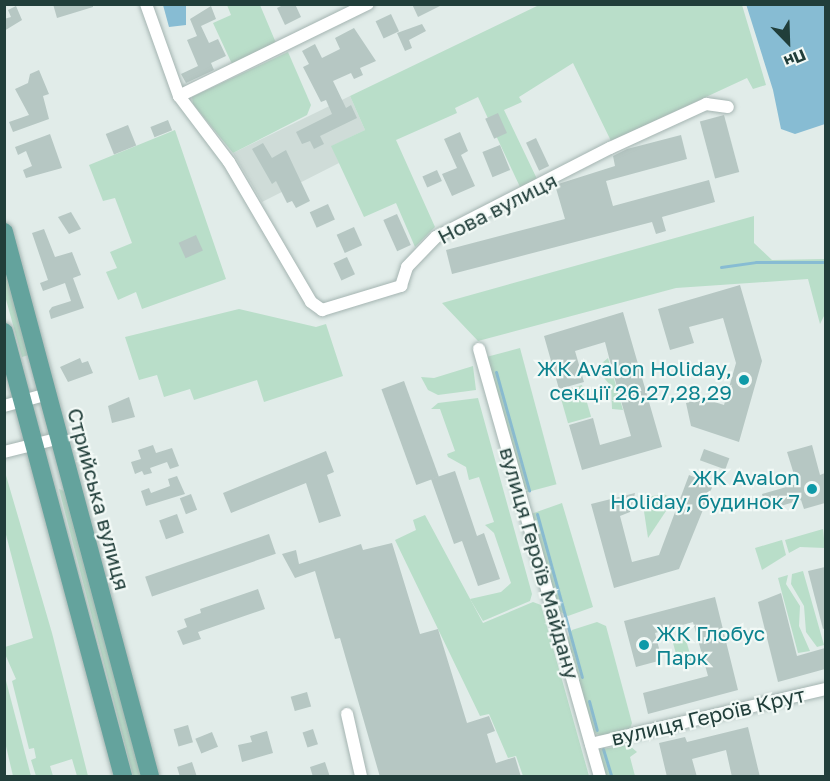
<!DOCTYPE html>
<html>
<head>
<meta charset="utf-8">
<style>
	body { margin:0 }
	#map { position:relative; width:830px; height:781px; overflow:hidden; background:#e1ece9; font-family:"Golos Text",sans-serif }
	div>[style] { position:absolute }
	[style*='--x'] { left:calc(var(--x)*1px); top:calc(var(--y)*1px); width:calc(var(--w)*1px); rotate:calc(var(--a)*1deg) }
	.built>* { inset:0; background:#cfdcd8 }
	.green>* { inset:0; background:#b9dec9; transform-origin:0 0 }
	.water>* { inset:0; background:#87bcd3 }
	.stream>* { height:3px; margin:-1.5px; padding:0 1.5px; transform-origin:1.5px; border-radius:1.5px; background:#87bcd3 }
	.building>* { inset:0; background:#b6c7c3; transform-origin:0 0 }
	.roads { filter:drop-shadow(0 0 2px #a4b4b1) drop-shadow(0 0 2px #a4b4b1) }
	.street>* { height:12px; margin:-6px; padding:0 6px; transform-origin:6px; border-radius:6px; background:#fff }
	.primary>* { height:18px; margin:-9px; padding:0 9px; transform-origin:9px; border-radius:9px; background:#64a39d }
	.dots>* { width:16px; height:16px; translate:-50% -50%; box-sizing:border-box; border:3px solid #f2f9f6; border-radius:50% }
	span { translate:-50% -50%; white-space:nowrap; text-align:center; line-height:1.15; -webkit-text-stroke:4.5px #f2f9f6; paint-order:stroke }
	.street-label { font-size:21px; color:#213e3a }
	.culture-label { font-size:21px; color:#0d838f }
	.right { translate:-100% -50%; text-align:right }
	.left { translate:0 -50%; text-align:left }
	.frame { position:absolute; inset:0; border:6px solid #213e3a; pointer-events:none }
	.north { position:absolute; left:758px; top:12px; width:60px; height:60px; -webkit-text-stroke:4px #f2f9f6; paint-order:stroke; rotate:157deg; font-size:16px; font-weight:700; line-height:24px; text-align:center; color:#213e3a }
	.north::after { content:''; display:block; margin:auto; width:21px; height:27px; background:#213e3a; clip-path:polygon(50% 0,100% 100%,50% 72%,0 100%) }
</style>
</head>
<body>
<div id="map">
	<div class="built">
		<div style="clip-path:polygon(350px 96px,365px 130px,332px 146px,339px 163px,262px 202px,233px 153px)"></div>
	</div>
	<div class="green">
		<div style="clip-path:polygon(227px 5px,260px 5px,276px 43px,232px 64px,213px 23px,231px 15px)"></div>
		<div style="clip-path:polygon(539px 5px,742px 5px,766px 85px,753px 89px,747px 78px,611px 141px,573px 63px,519px 97px,522px 102px,504px 110px,537px 179px,520px 187px,478px 97px,455px 108px,457px 113px,396px 140px,435px 227px,415px 247px,396px 203px,364px 217px,331px 146px,365px 130px,350px 96px)"></div>
		<div style="clip-path:polygon(288px 52px,311px 105px,307px 115px,233px 153px,193px 104px,192px 97px)"></div>
		<div style="clip-path:polygon(175px 130px,226px 279px,142px 309px,136px 292px,118px 300px,106px 272px,117px 268px,110px 252px,132px 243px,115px 198px,103px 201px,89px 165px)"></div>
		<div style="clip-path:polygon(754px 216px,754px 243px,772px 260px,825px 259px,825px 314px,820px 324px,808px 279px,676px 288px,478px 341px,442px 303px)"></div>
		<div style="clip-path:polygon(4px 269px,29px 355px,22px 357px,5px 296px)"></div>
		<div style="clip-path:polygon(239px 309px,316px 327px,326px 324px,343px 376px,264px 402px,257px 380px,194px 400px,190px 389px,164px 397px,157px 375px,139px 380px,125px 337px)"></div>
		<div style="left:520px;top:348px;width:141px;height:34px;rotate:75deg"></div>
		<div style="clip-path:polygon(608px 358px,623px 410px,612px 409px,611px 386px,604px 378px,607px 372px,602px 363px)"></div>
		<div style="clip-path:polygon(473px 366px,476px 390px,438px 395px,428px 390px,421px 377px,434px 378px)"></div>
		<div style="left:582px;top:385px;width:33px;height:24px;rotate:74deg"></div>
		<div style="clip-path:polygon(478px 398px,532px 594px,530px 601px,483px 621px,470px 599px,501px 592px,511px 583px,494px 533px,485px 525px,494px 522px,479px 477px,469px 480px,466px 467px,448px 457px,447px 454px,455px 451px,440px 409px,431px 409px,438px 403px)"></div>
		<div style="clip-path:polygon(5px 472px,52px 633px,88px 776px,77px 776px,72px 759px,50px 766px,53px 776px,36px 776px,31px 760px,36px 758px,34px 748px,29px 749px,12px 681px,16px 679px,5px 654px,5px 647px,33px 638px,5px 531px)"></div>
		<div style="clip-path:polygon(59px 489px,64px 491px,141px 776px,133px 776px)"></div>
		<div style="clip-path:polygon(664px 494px,669px 497px,666px 511px,648px 538px,642px 498px)"></div>
		<div style="clip-path:polygon(562px 503px,593px 607px,568px 616px,557px 610px,531px 514px)"></div>
		<div style="clip-path:polygon(425px 515px,483px 623px,533px 602px,541px 605px,589px 776px,523px 776px,516px 756px,508px 758px,489px 714px,480px 716px,395px 540px,416px 530px,413px 520px)"></div>
		<div style="clip-path:polygon(823px 529px,825px 548px,800px 547px,789px 553px,785px 540px)"></div>
		<div style="clip-path:polygon(782px 540px,786px 555px,762px 570px,755px 548px)"></div>
		<div style="clip-path:polygon(803px 571px,824px 645px,817px 647px,806px 632px,804px 606px,791px 584px,792px 574px)"></div>
		<div style="clip-path:polygon(788px 575px,786px 584px,800px 606px,799px 626px,810px 651px,798px 653px,778px 578px)"></div>
		<div style="clip-path:polygon(597px 622px,606px 626px,632px 723px,630px 729px,601px 736px,592px 731px,567px 639px,572px 630px)"></div>
		<div style="clip-path:polygon(679px 636px,686px 640px,692px 661px,685px 667px,679px 664px,673px 643px)"></div>
		<div style="clip-path:polygon(4px 677px,5px 677px,31px 776px,13px 776px,5px 742px)"></div>
		<div style="clip-path:polygon(629px 745px,637px 752px,630px 757px,635px 776px,604px 776px,598px 757px,601px 749px)"></div>
	</div>
	<div class="water">
		<div style="clip-path:polygon(746px 4px,825px 5px,825px 124px,795px 134px,781px 129px,773px 90px)"></div>
		<div style="clip-path:polygon(163px 5px,186px 5px,186px 25px,169px 27px)"></div>
	</div>
	<div class="stream">
		<div style="--x:721;--y:267;--w:35;--a:-8"></div>
		<div style="--x:756;--y:262;--w:70;--a:0"></div>
		<div style="--x:496;--y:372;--w:123;--a:74.4"></div>
		<div style="--x:537;--y:514;--w:169;--a:74.6"></div>
		<div style="--x:589;--y:701;--w:30;--a:75"></div>
		<div style="--x:603;--y:749;--w:28;--a:73"></div>
	</div>
	<div class="building">
		<div style="clip-path:polygon(53px 4px,93px 4px,93px 7px,57px 18px)"></div>
		<div style="clip-path:polygon(285px 4px,295px 4px,301px 17px,285px 25px,277px 8px)"></div>
		<div style="clip-path:polygon(412px 4px,444px 4px,418px 17px)"></div>
		<div style="clip-path:polygon(16px 6px,22px 20px,4px 31px,4px 19px,11px 17px,8px 10px)"></div>
		<div style="clip-path:polygon(211px 6px,216px 19px,201px 26px,209px 43px,218px 39px,226px 56px,211px 63px,214px 70px,186px 83px,181px 74px,198px 66px,187px 40px,197px 36px,190px 19px)"></div>
		<div style="left:391px;top:14px;width:19px;height:17px;rotate:65deg"></div>
		<div style="clip-path:polygon(422px 24px,426px 31px,409px 40px,412px 48px,405px 51px,397px 33px)"></div>
		<div style="clip-path:polygon(354px 28px,376px 61px,360px 68px,363px 75px,354px 79px,351px 73px,333px 81px,346px 108px,351px 105px,357px 118px,320px 136px,324px 144px,314px 149px,310px 141px,302px 144px,296px 132px,332px 114px,326px 100px,321px 102px,303px 67px,309px 64px,302px 51px,315px 44px,322px 58px,340px 49px,335px 38px)"></div>
		<div style="clip-path:polygon(39px 70px,49px 94px,43px 96px,49px 119px,13px 132px,9px 122px,29px 115px,15px 89px,28px 83px,30px 74px)"></div>
		<div style="left:498px;top:113px;width:22px;height:14px;rotate:66deg"></div>
		<div style="left:724px;top:115px;width:59px;height:25px;rotate:75deg"></div>
		<div style="left:168px;top:120px;width:11px;height:19px;rotate:68deg"></div>
		<div style="left:128px;top:125px;width:22px;height:24px;rotate:68deg"></div>
		<div style="clip-path:polygon(460px 132px,468px 151px,461px 155px,475px 186px,452px 196px,442px 174px,457px 168px,444px 139px)"></div>
		<div style="clip-path:polygon(50px 134px,62px 168px,26px 178px,23px 170px,32px 166px,26px 151px,18px 155px,15px 147px)"></div>
		<div style="clip-path:polygon(681px 135px,687px 159px,606px 181px,613px 206px,709px 180px,715px 202px,662px 217px,666px 231px,656px 234px,652px 222px,452px 274px,446px 250px,565px 219px,555px 185px,615px 166px,613px 156px,627px 149px)"></div>
		<div style="left:536px;top:138px;width:31px;height:11px;rotate:65deg"></div>
		<div style="clip-path:polygon(263px 143px,272px 158px,286px 150px,310px 201px,296px 208px,292px 201px,287px 203px,276px 181px,272px 184px,252px 149px)"></div>
		<div style="left:500px;top:145px;width:27px;height:19px;rotate:68deg"></div>
		<div style="left:437px;top:170px;width:12px;height:16px;rotate:66deg"></div>
		<div style="left:328px;top:204px;width:17px;height:20px;rotate:66deg"></div>
		<div style="clip-path:polygon(71px 212px,81px 229px,69px 234px,58px 217px)"></div>
		<div style="left:397px;top:214px;width:34px;height:15px;rotate:66deg"></div>
		<div style="left:354px;top:227px;width:20px;height:19px;rotate:66deg"></div>
		<div style="clip-path:polygon(44px 229px,55px 257px,72px 252px,81px 275px,73px 278px,84px 308px,51px 319px,49px 311px,52px 307px,71px 301px,65px 283px,43px 291px,40px 283px,48px 280px,32px 233px)"></div>
		<div style="left:196px;top:235px;width:17px;height:19px;rotate:66deg"></div>
		<div style="left:347px;top:257px;width:19px;height:15px;rotate:65deg"></div>
		<div style="clip-path:polygon(740px 285px,762px 361px,739px 442px,691px 426px,686px 403px,702px 398px,724px 405px,736px 363px,723px 318px,689px 327px,694px 343px,670px 350px,658px 309px)"></div>
		<div style="clip-path:polygon(623px 312px,662px 447px,582px 470px,569px 425px,593px 418px,600px 445px,631px 436px,612px 369px,605px 342px,575px 351px,584px 382px,559px 389px,544px 336px)"></div>
		<div style="clip-path:polygon(80px 358px,82px 363px,88px 361px,93px 373px,68px 382px,60px 367px)"></div>
		<div style="left:404px;top:381px;width:102px;height:24px;rotate:70deg"></div>
		<div style="clip-path:polygon(129px 397px,135px 417px,112px 423px,108px 406px)"></div>
		<div style="clip-path:polygon(153px 445px,156px 453px,172px 448px,179px 466px,170px 469px,167px 462px,150px 468px,152px 473px,144px 475px,142px 471px,135px 474px,131px 462px,141px 459px,138px 450px)"></div>
		<div style="clip-path:polygon(812px 445px,820px 475px,825px 473px,825px 503px,804px 509px,801px 500px,767px 510px,762px 494px,797px 484px,787px 452px)"></div>
		<div style="left:704px;top:449px;width:27px;height:12px;rotate:20deg"></div>
		<div style="clip-path:polygon(326px 451px,334px 472px,327px 475px,341px 516px,319px 523px,306px 483px,231px 513px,223px 493px)"></div>
		<div style="clip-path:polygon(455px 471px,477px 536px,484px 533px,500px 579px,478px 586px,462px 541px,454px 544px,431px 479px)"></div>
		<div style="clip-path:polygon(689px 475px,713px 485px,679px 569px,614px 588px,591px 504px,635px 493px,630px 512px,620px 516px,632px 562px,659px 555px)"></div>
		<div style="clip-path:polygon(177px 476px,185px 494px,146px 506px,141px 491px,149px 488px,151px 493px,170px 486px,168px 479px)"></div>
		<div style="left:191px;top:494px;width:17px;height:12px;rotate:69deg"></div>
		<div style="left:177px;top:514px;width:20px;height:19px;rotate:70deg"></div>
		<div style="left:269px;top:534px;width:21px;height:131px;rotate:71deg"></div>
		<div style="clip-path:polygon(392px 543px,420px 634px,438px 629px,467px 723px,489px 716px,495px 731px,487px 734px,496px 763px,515px 757px,521px 777px,380px 777px,340px 638px,335px 639px,315px 571px,295px 578px,282px 554px,296px 550px,299px 564px,361px 544px,363px 550px)"></div>
		<div style="clip-path:polygon(825px 567px,825px 628px,823px 629px,808px 571px)"></div>
		<div style="clip-path:polygon(258px 589px,265px 609px,198px 632px,201px 639px,183px 645px,177px 631px,187px 627px,184px 619px,201px 613px,200px 609px)"></div>
		<div style="clip-path:polygon(781px 593px,797px 656px,825px 648px,825px 669px,778px 682px,758px 602px)"></div>
		<div style="clip-path:polygon(715px 597px,738px 690px,648px 714px,643px 693px,708px 676px,693px 622px,655px 633px,662px 660px,636px 667px,624px 621px)"></div>
		<div style="left:307px;top:692px;width:15px;height:17px;rotate:74deg"></div>
		<div style="left:188px;top:725px;width:18px;height:15px;rotate:74deg"></div>
		<div style="clip-path:polygon(748px 727px,760px 777px,732px 777px,726px 750px,692px 759px,697px 777px,667px 777px,659px 743px,685px 737px,687px 742px)"></div>
		<div style="left:313px;top:729px;width:16px;height:11px;rotate:72deg"></div>
		<div style="clip-path:polygon(267px 731px,273px 753px,242px 762px,238px 745px,252px 742px,250px 736px)"></div>
		<div style="left:212px;top:732px;width:16px;height:18px;rotate:68deg"></div>
		<div style="clip-path:polygon(192px 762px,197px 777px,180px 777px,177px 767px)"></div>
		<div style="clip-path:polygon(325px 762px,330px 777px,313px 777px,310px 767px)"></div>
	</div>
	<div class="roads">
		<div class="street">
			<div style="--x:146;--y:4;--w:98;--a:70.3"></div>
			<div style="--x:179;--y:96;--w:83;--a:52.9"></div>
			<div style="--x:229;--y:162;--w:162;--a:59.6"></div>
			<div style="--x:311;--y:302;--w:14;--a:36"></div>
			<div style="--x:322;--y:310;--w:83;--a:-16.9"></div>
			<div style="--x:401;--y:286;--w:20;--a:-72"></div>
			<div style="--x:407;--y:267;--w:42;--a:-46"></div>
			<div style="--x:436;--y:237;--w:195;--a:-27.1"></div>
			<div style="--x:610;--y:148;--w:106;--a:-24.6"></div>
			<div style="--x:706;--y:104;--w:22;--a:8"></div>
			<div style="--x:179;--y:96;--w:210;--a:-26"></div>
			<div style="--x:479;--y:349;--w:444;--a:74.2"></div>
			<div style="--x:4;--y:406;--w:46;--a:-15.3"></div>
			<div style="--x:4;--y:452;--w:58;--a:-14"></div>
			<div style="--x:347;--y:714;--w:64;--a:77.3"></div>
			<div style="--x:591;--y:744;--w:241;--a:-13.2"></div>
		</div>
		<div class="primary">
			<div style="--x:4;--y:232;--w:563;--a:74.98"></div>
			<div style="--x:4;--y:332;--w:460;--a:75"></div>
		</div>
	</div>
	<div class="dots">
		<div style="left:744px;top:380px;background:#0f9aa8"></div>
		<div style="left:812px;top:489px;background:#0f9aa8"></div>
		<div style="left:644px;top:645px;background:#0f9aa8"></div>
	</div>
	<div class="street-label">
		<span style="left:497px;top:208px;rotate:-27deg">Нова вулиця</span>
		<span style="left:99px;top:499px;rotate:75deg">Стрийська вулиця</span>
		<span style="left:540px;top:563px;rotate:74deg">вулиця Героїв Майдану</span>
		<span style="left:708px;top:716px;rotate:-13deg">вулиця Героїв Крут</span>
	</div>
	<div class="culture-label">
		<span class="right" style="left:732px;top:380px">ЖК Avalon Holiday,<br>секції 26,27,28,29</span>
		<span class="right" style="left:800px;top:489px">ЖК Avalon<br>Holiday, будинок 7</span>
		<span class="left" style="left:656px;top:645px">ЖК Глобус<br>Парк</span>
	</div>
	<div class="frame"></div>
	<div class="north">Пн</div>
</div>
</body>
</html>
